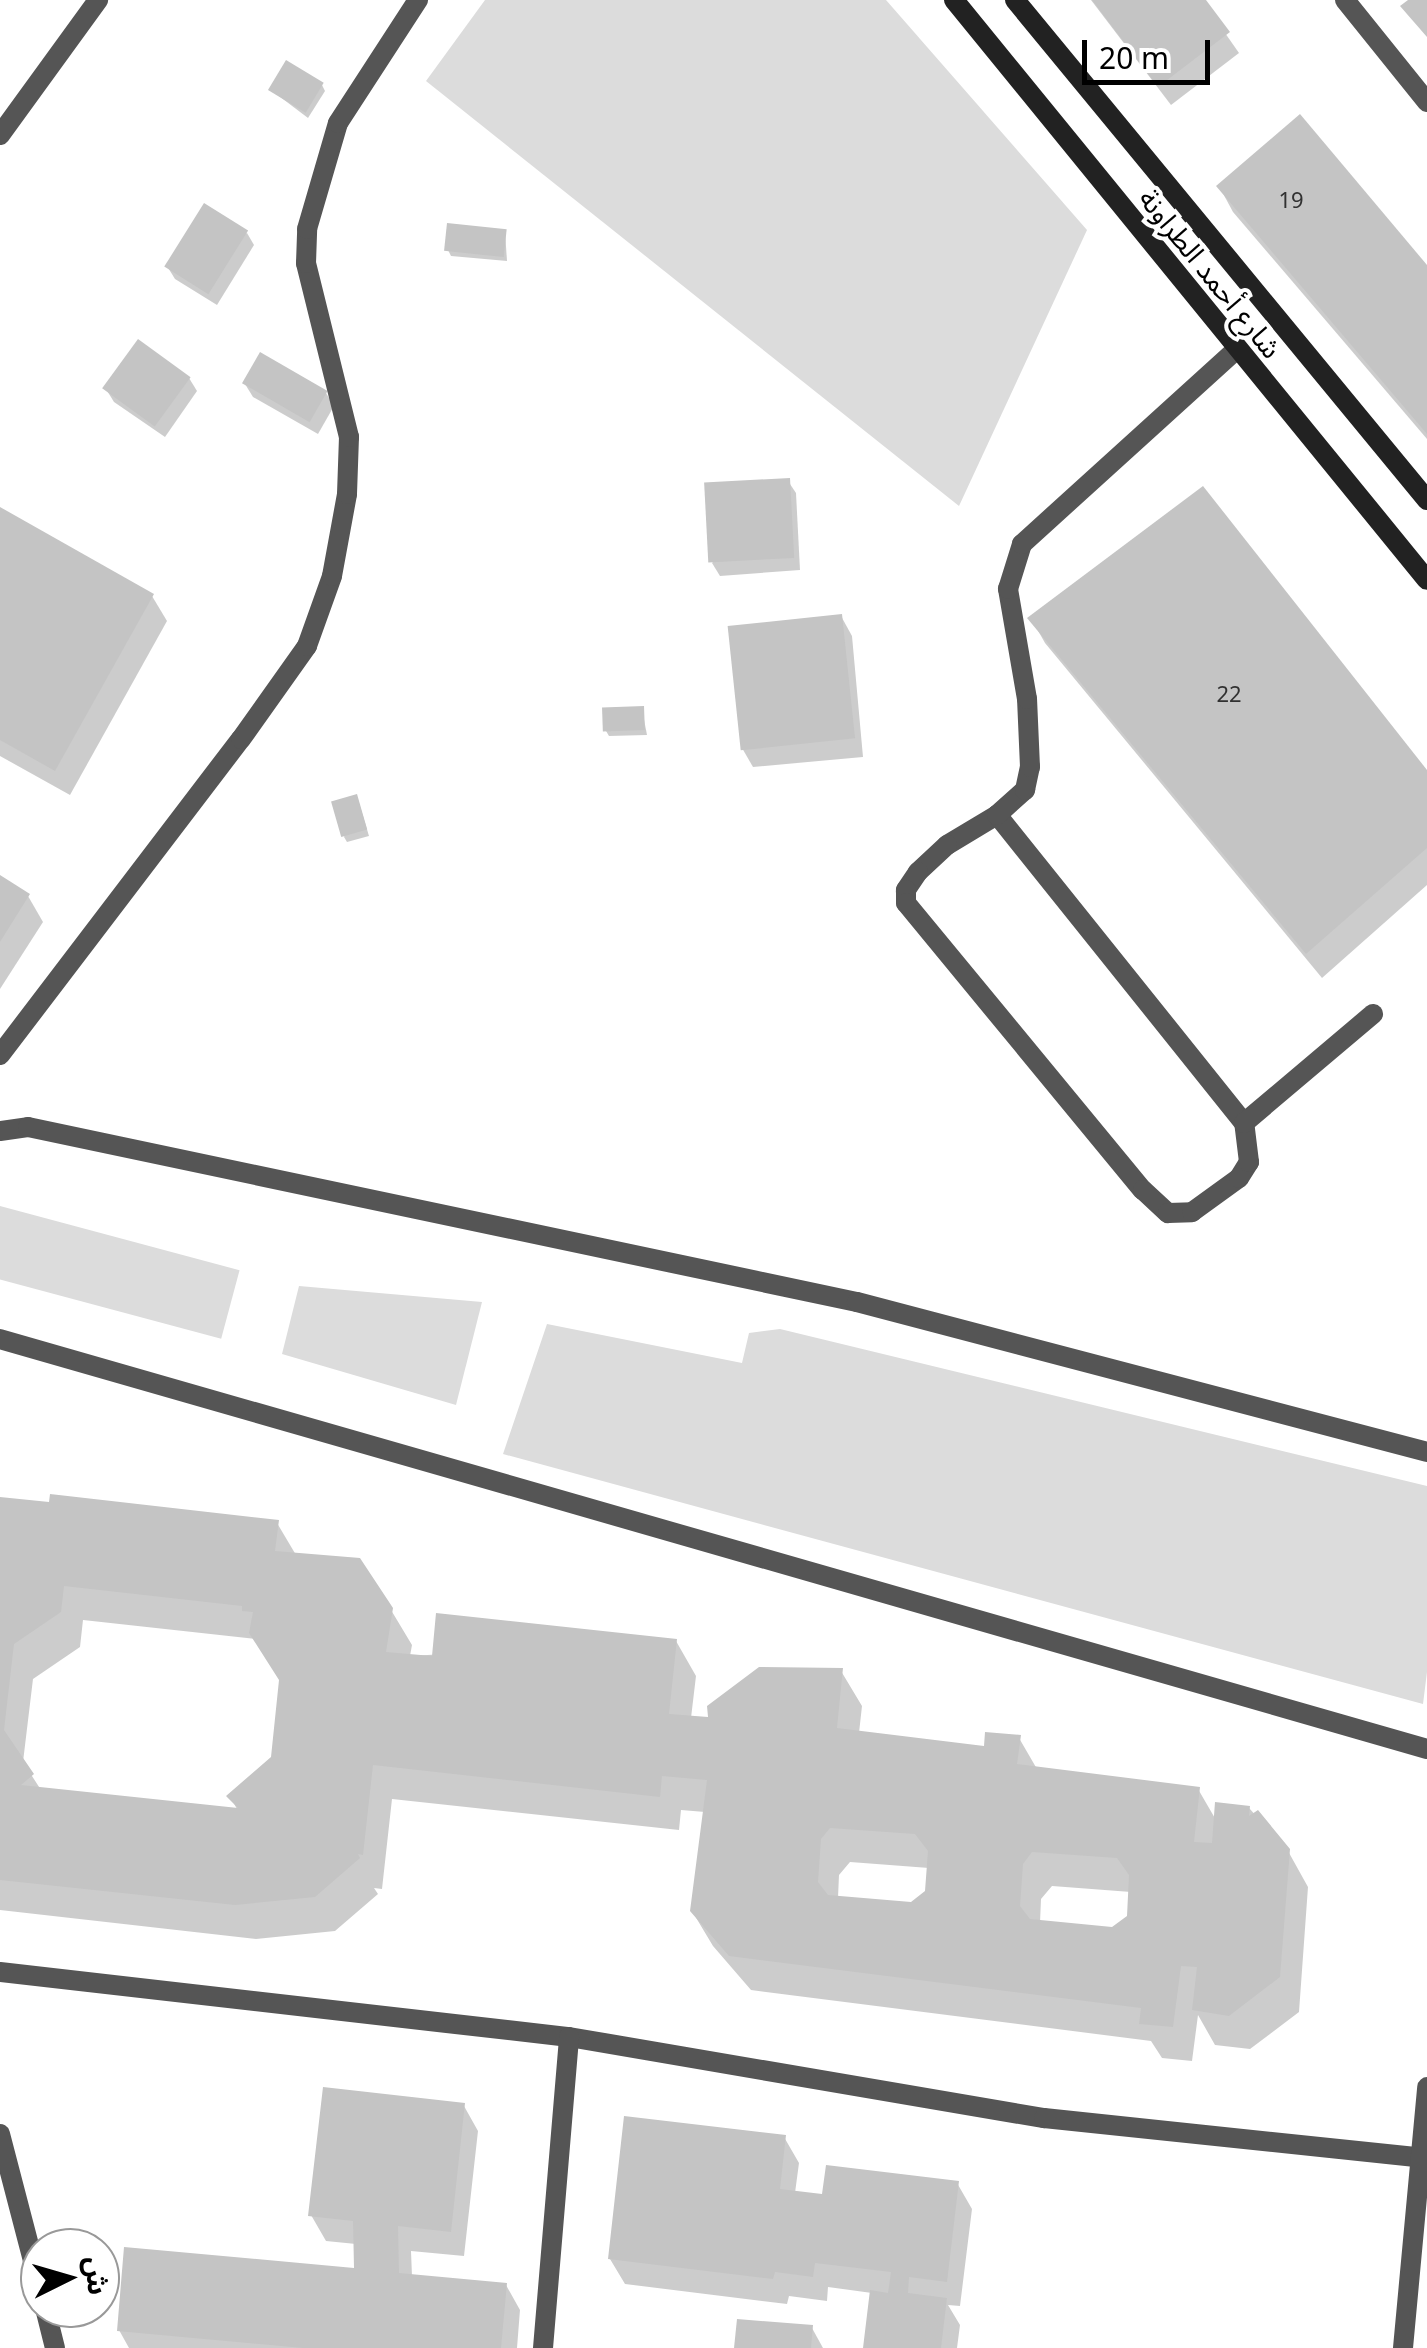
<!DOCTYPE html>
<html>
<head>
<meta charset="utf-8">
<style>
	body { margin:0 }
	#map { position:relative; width:1427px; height:2348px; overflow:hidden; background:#fff; font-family:"Noto Sans","Noto Sans Arabic",sans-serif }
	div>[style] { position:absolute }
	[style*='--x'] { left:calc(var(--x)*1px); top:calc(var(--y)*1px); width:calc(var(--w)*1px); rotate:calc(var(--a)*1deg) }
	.green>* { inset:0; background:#dcdcdc; transform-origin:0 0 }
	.shadow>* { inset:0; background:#0003 }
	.building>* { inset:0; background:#c4c4c4; transform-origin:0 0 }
	.lane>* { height:20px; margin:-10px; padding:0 10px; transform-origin:10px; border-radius:10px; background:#555 }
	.street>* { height:20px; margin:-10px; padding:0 10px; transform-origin:10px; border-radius:10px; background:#555 }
	.secondary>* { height:20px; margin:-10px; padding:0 10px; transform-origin:10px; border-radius:10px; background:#222 }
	span { translate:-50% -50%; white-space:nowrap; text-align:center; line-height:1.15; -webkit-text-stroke:8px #fff; paint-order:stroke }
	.number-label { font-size:22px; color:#313131 }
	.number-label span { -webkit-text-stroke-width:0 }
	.street-label { font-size:28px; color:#000 }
	.north { position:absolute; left:20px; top:2228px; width:100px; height:100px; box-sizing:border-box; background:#fff; border:2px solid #999; border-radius:50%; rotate:85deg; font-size:28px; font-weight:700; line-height:40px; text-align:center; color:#000 }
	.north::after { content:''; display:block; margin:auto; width:35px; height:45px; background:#000; clip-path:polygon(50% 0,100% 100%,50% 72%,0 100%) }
	.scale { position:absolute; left:1082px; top:40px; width:128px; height:45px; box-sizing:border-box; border:5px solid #000; border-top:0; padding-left:12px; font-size:30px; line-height:35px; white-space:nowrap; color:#000; -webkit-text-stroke:8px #fff; paint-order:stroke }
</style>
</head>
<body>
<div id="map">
	<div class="green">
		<div style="clip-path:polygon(485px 0,886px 0,1087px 230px,959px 506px,426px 81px)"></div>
		<div style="left:0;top:1206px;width:248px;height:71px;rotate:15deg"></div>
		<div style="clip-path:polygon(299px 1286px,482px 1302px,456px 1405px,282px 1354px)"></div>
		<div style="clip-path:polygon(547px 1324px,742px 1363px,749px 1333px,780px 1329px,1427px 1486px,1427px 1672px,1423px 1704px,503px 1454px)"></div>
	</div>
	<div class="shadow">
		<div style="clip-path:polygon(1091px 0,1202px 0,1239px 53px,1171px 105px)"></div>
		<div style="clip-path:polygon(322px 85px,325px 91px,308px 118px,271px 90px)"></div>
		<div style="clip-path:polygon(1219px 186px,1427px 268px,1427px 439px,1233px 212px)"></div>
		<div style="clip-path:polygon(505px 231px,507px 261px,451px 256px,448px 250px)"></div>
		<div style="clip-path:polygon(247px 233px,254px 245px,217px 305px,175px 279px,167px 266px)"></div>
		<div style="clip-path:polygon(189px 378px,197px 391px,165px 437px,114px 402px,106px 389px)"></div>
		<div style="clip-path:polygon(245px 384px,326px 393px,334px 406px,318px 434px,253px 397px)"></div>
		<div style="clip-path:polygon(788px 481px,796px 493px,800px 570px,720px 576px,712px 563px)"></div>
		<div style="clip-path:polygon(0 510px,152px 596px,167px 621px,70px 795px,0 756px)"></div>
		<div style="clip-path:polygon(841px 616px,852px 636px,863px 757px,753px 767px,742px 748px)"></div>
		<div style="clip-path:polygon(1031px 618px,1427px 774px,1427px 885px,1322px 978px,1045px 643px)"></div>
		<div style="clip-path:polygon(642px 709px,647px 735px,609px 736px,606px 731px)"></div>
		<div style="clip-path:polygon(359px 803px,369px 836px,347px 842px,344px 837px)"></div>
		<div style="clip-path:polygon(0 878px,28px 896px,43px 922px,0 989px)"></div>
		<div style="clip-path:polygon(evenodd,0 1499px,277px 1523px,296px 1555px,391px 1610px,412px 1645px,410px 1656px,676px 1641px,696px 1676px,691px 1718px,710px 1720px,811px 1674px,811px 1668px,841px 1671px,862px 1706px,859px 1733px,987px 1748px,1019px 1738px,1037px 1769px,1198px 1789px,1216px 1820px,1249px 1808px,1288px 1851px,1308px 1887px,1299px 2012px,1250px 2049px,1215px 2045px,1198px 2015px,1192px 2061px,1162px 2058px,1151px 2041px,751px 1990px,713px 1946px,692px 1911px,705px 1812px,681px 1810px,679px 1830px,392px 1799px,382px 1889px,374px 1888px,378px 1894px,335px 1931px,256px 1939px,0 1910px,0 1499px,83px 1620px,256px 1639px,282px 1683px,273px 1758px,230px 1796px,238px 1811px,41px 1790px,23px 1762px,33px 1679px,80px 1647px,83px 1620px,0 1499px,850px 1862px,929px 1868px,928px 1892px,911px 1904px,838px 1898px,839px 1875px,850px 1862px,0 1499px,1052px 1886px,1131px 1892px,1130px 1917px,1113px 1929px,1040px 1923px,1041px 1899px,1052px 1886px)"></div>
		<div style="clip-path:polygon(464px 2106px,478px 2131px,464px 2256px,411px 2251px,412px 2276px,506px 2285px,520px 2310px,517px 2348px,129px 2348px,119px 2330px,356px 2271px,356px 2244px,326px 2241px,311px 2215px)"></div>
		<div style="clip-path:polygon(784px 2137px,799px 2163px,795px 2193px,825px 2197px,957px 2183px,972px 2209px,960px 2306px,948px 2305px,960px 2325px,957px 2348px,866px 2348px,872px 2293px,828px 2287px,827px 2301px,789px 2296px,787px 2304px,625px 2284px,610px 2259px)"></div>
		<div style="clip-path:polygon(812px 2328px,823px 2348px,737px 2348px)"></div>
	</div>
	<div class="building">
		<div style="clip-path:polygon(1092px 0,1206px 0,1230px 32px,1158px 87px)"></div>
		<div style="clip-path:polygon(1408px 0,1427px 0,1427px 37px,1400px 6px)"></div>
		<div style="left:286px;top:60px;width:44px;height:35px;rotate:31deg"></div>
		<div style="clip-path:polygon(1300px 114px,1427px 265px,1427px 434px,1216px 186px)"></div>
		<div style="left:204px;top:203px;width:52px;height:75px;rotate:32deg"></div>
		<div style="left:447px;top:223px;width:60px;height:28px;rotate:6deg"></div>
		<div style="left:138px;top:339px;width:65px;height:61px;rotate:36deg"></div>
		<div style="left:260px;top:352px;width:78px;height:36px;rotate:30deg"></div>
		<div style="left:790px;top:478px;width:80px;height:86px;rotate:87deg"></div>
		<div style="clip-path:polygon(1203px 486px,1427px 770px,1427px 848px,1306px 954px,1027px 618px)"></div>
		<div style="clip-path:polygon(0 507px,154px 594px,55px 771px,0 740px)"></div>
		<div style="left:842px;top:614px;width:125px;height:115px;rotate:84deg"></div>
		<div style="left:644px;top:706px;width:24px;height:42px;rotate:88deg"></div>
		<div style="left:357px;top:794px;width:37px;height:27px;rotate:74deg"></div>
		<div style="clip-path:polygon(0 875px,30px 894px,0 942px)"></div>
		<div style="clip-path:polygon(evenodd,50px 1494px,279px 1520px,275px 1551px,360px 1558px,393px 1608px,386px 1652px,432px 1656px,436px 1613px,677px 1639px,669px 1714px,708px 1717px,707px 1706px,759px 1667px,843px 1668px,837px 1728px,984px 1746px,985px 1732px,1021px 1735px,1017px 1764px,1200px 1787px,1194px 1842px,1212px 1843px,1215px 1802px,1250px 1806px,1249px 1816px,1258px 1810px,1290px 1849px,1280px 1977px,1229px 2016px,1192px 2010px,1197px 1967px,1181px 1966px,1173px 2027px,1139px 2024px,1141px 2008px,729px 1956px,690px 1911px,707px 1780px,662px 1776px,660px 1797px,373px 1765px,363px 1855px,358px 1854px,360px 1858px,315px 1897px,235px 1905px,0 1880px,0 1497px,49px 1502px,50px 1494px,64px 1586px,242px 1606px,242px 1611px,253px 1612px,249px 1633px,279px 1680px,271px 1757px,226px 1796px,238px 1808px,21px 1785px,34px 1774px,4px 1730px,14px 1644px,61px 1612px,64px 1586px,50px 1494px,830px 1828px,915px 1834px,928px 1851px,925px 1891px,911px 1902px,828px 1895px,818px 1882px,821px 1839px,830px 1828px,50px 1494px,1032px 1852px,1117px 1858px,1129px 1875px,1127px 1916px,1112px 1927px,1030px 1919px,1020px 1906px,1023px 1864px,1032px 1852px)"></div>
		<div style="clip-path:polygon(323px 2087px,465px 2103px,451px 2232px,398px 2226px,399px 2273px,507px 2283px,501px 2348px,303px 2348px,117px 2331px,124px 2247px,354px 2268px,353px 2221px,308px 2216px)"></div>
		<div style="clip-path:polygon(624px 2116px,786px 2135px,780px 2189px,822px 2194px,826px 2165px,959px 2181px,947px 2282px,909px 2277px,908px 2293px,947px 2298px,941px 2348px,863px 2348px,870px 2290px,888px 2293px,891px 2272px,815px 2263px,813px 2277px,775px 2272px,773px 2279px,608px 2259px)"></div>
		<div style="clip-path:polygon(737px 2319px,813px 2325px,811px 2348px,734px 2348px)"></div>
	</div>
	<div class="lane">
		<div style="--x:0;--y:135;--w:167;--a:-54"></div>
		<div style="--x:997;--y:815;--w:58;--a:149"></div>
		<div style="--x:947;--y:845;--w:40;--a:137"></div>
		<div style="--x:918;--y:872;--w:22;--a:124"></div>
		<div style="--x:906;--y:890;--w:13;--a:90"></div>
		<div style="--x:906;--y:903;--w:372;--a:50.5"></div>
		<div style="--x:1143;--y:1190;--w:34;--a:43"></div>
		<div style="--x:1168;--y:1213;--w:24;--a:-2"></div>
		<div style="--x:1192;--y:1212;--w:58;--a:-35.9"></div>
		<div style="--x:1239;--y:1178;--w:19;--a:-58"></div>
		<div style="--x:1249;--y:1162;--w:39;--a:-97"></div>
		<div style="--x:1244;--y:1123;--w:395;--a:-128.7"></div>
		<div style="--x:997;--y:815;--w:38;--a:-42"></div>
		<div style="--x:1025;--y:790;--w:24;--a:-78"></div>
		<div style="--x:1030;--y:767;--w:68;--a:-92.5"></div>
		<div style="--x:1027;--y:699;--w:112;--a:-99.8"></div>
		<div style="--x:1008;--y:589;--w:47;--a:-72.7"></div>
		<div style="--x:1022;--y:544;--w:290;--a:-42.2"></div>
		<div style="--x:0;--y:1055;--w:397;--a:-52.7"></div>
		<div style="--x:241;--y:739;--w:114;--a:-54.6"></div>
		<div style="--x:307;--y:646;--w:74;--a:-70.3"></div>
		<div style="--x:332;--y:576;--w:83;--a:-79.6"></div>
		<div style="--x:347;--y:494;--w:57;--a:-88"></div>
		<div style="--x:349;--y:437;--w:179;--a:-103.9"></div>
		<div style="--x:306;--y:263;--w:34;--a:-88"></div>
		<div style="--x:307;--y:229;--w:110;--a:-73.7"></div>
		<div style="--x:338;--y:123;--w:147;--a:-57"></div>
		<div style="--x:1244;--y:1123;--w:169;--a:-40.2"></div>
		<div style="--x:0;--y:1131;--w:28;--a:-8"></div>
		<div style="--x:28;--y:1127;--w:847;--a:11.92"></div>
		<div style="--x:857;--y:1302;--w:589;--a:14.74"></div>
		<div style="--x:0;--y:1339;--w:1485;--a:16.03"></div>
	</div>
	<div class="street">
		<div style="--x:1345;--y:0;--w:131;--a:51.2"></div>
		<div style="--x:0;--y:1972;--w:573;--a:6.52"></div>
		<div style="--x:569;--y:2037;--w:482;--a:9.7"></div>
		<div style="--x:1044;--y:2118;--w:376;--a:6"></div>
		<div style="--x:0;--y:2134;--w:159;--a:75.4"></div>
		<div style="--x:45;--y:2308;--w:41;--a:76"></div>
		<div style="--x:543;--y:2348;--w:312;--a:-85.2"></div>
		<div style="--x:1403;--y:2348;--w:262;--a:-84.7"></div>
	</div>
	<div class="secondary">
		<div style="--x:954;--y:0;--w:748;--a:50.8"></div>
		<div style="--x:1015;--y:0;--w:648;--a:50.51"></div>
	</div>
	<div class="number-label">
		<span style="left:1291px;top:200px">19</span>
		<span style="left:1229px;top:694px">22</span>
	</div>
	<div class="street-label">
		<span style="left:1211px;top:273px;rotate:51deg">شارع أحمد الطراونة</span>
	</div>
	<div class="north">ش</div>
	<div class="scale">20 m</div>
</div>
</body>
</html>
